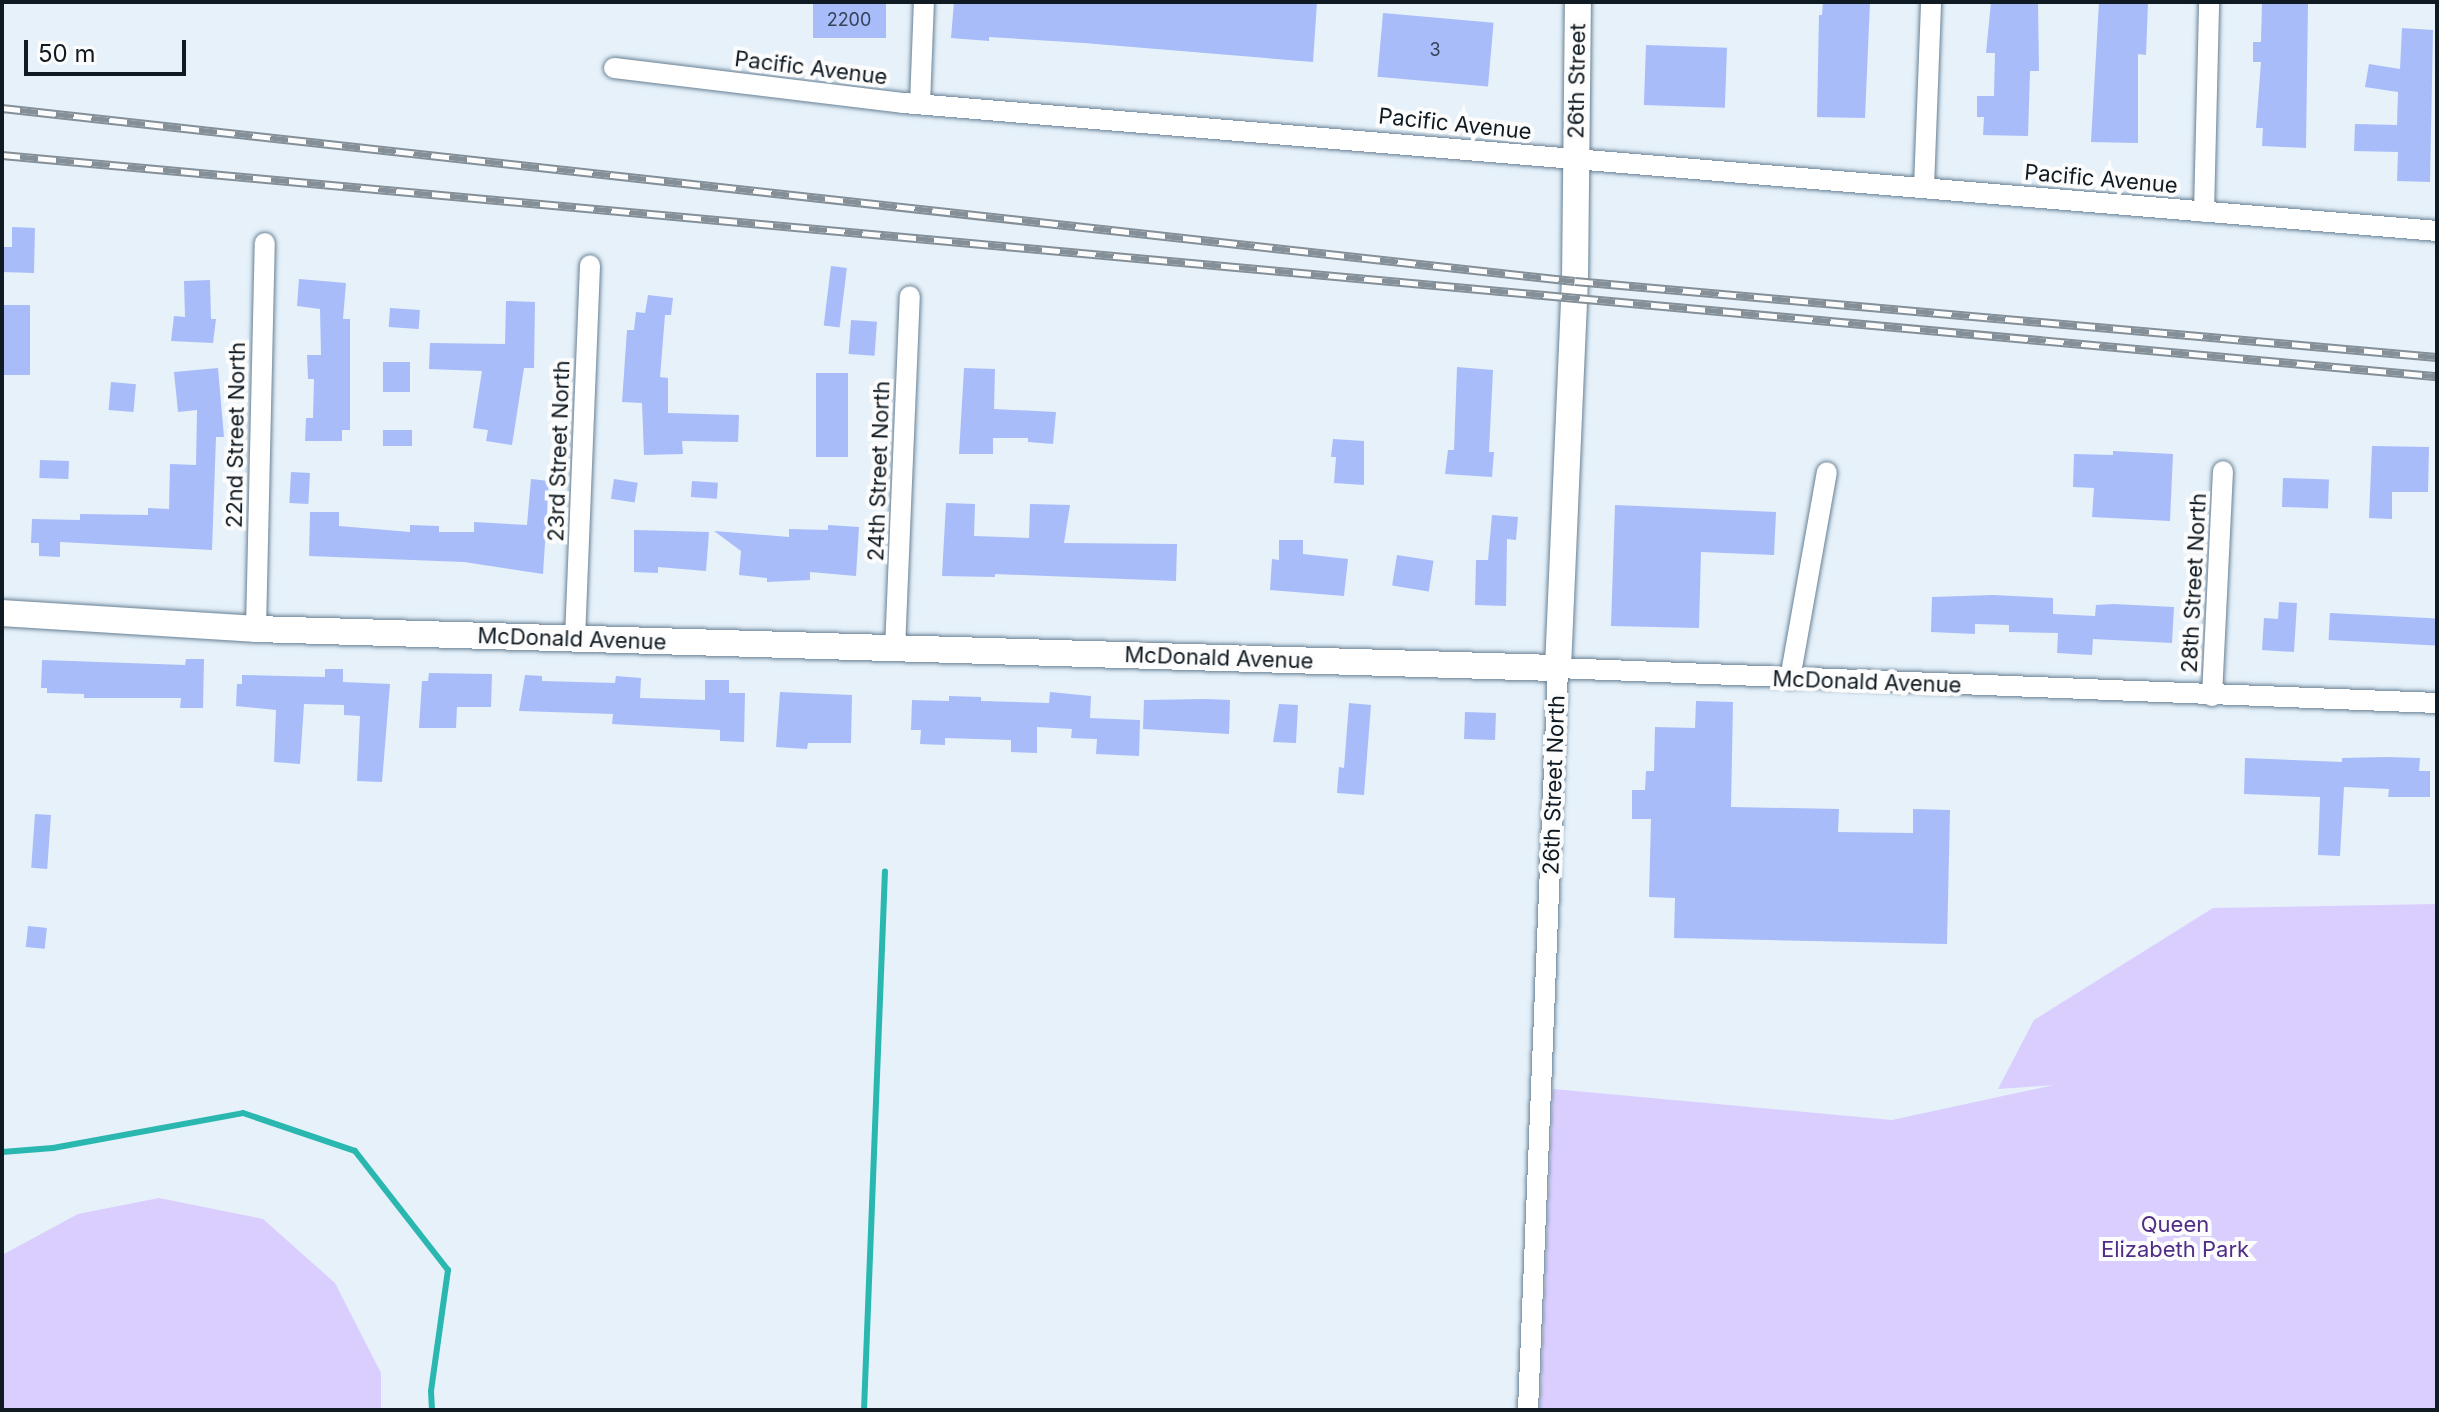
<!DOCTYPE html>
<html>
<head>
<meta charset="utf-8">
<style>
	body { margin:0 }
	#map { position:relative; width:2439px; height:1412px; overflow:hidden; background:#e6f1fa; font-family:Inter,sans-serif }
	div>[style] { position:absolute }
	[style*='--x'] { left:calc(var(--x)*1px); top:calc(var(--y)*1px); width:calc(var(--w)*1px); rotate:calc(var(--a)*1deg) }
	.green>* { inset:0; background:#daceff }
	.stream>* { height:6px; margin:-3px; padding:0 3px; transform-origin:3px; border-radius:3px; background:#2ab7b0 }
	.building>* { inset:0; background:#a8bcfa; transform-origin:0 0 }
	.roads { filter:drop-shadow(0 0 2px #678094) drop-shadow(0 0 2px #678094) }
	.minor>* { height:20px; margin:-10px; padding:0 10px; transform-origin:10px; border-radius:10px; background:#fff }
	.tertiary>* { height:26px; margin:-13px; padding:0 13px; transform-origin:13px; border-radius:13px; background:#fff }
	.rail>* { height:9px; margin-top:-4.5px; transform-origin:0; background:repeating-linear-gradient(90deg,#fcfcfc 0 18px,#848f97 0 36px); box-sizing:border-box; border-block:2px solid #848f97 }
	span { translate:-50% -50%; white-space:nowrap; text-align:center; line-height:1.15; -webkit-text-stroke:8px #fcfcfc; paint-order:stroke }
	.number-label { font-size:18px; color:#364258 }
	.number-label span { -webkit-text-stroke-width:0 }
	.street-label { font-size:22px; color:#101a22 }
	.park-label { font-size:22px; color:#502d87 }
	.frame { position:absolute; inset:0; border:4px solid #101a22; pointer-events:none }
	.scale { position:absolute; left:24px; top:40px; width:162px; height:36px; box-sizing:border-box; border:4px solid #101a22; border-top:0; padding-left:10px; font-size:24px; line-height:28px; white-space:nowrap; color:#101a22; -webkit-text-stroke:6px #fcfcfc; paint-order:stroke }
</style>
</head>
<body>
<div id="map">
	<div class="green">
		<div style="clip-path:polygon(2437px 904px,2437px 1410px,1540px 1410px,1553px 1089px,1892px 1120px,2054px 1085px,1998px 1089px,2034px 1020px,2213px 908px)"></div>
		<div style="clip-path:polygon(159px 1198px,263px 1219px,335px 1283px,381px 1373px,381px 1410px,2px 1410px,2px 1255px,78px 1214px)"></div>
	</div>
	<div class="stream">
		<div style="--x:2;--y:1152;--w:51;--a:-4.5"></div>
		<div style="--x:53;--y:1148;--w:193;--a:-10.4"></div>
		<div style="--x:243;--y:1113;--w:118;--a:18.7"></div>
		<div style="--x:355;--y:1151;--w:151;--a:52"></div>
		<div style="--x:448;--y:1270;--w:122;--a:98"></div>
		<div style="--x:431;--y:1391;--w:19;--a:87"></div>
		<div style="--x:864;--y:1410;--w:539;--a:-87.77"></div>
	</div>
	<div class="building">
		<div style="left:813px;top:2px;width:73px;height:36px"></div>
		<div style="clip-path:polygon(954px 2px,1317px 2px,1313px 62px,1084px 43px,989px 37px,989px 41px,951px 38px)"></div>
		<div style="clip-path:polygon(1823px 2px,1870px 2px,1865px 118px,1817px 117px,1819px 15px,1822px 15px)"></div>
		<div style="clip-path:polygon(1991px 2px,2038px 2px,2039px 71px,2030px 71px,2028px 136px,1983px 135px,1984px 117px,1977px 117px,1977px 96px,1994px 96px,1995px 53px,1986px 53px)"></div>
		<div style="clip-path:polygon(2099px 2px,2148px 2px,2146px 55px,2138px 54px,2138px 143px,2091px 142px)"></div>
		<div style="clip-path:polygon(2262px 2px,2308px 2px,2306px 148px,2262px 146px,2263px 128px,2256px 128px,2261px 62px,2253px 62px,2253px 42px,2261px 42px)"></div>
		<div style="left:1383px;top:13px;width:111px;height:64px;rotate:5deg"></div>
		<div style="clip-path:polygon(2402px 28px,2433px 30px,2430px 182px,2397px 181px,2398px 152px,2354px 151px,2355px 124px,2397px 125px,2398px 92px,2365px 87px,2369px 64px,2400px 69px)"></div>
		<div style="left:1646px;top:45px;width:81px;height:60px;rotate:2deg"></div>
		<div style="clip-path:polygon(12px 227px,35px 228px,34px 273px,2px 272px,2px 247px,12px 247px)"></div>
		<div style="left:831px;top:266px;width:16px;height:60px;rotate:7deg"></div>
		<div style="clip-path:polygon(299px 279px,346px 283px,343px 319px,350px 319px,350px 430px,342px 430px,342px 441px,305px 441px,306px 418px,313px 418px,314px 379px,308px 379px,307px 355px,321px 355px,320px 309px,297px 306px)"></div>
		<div style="clip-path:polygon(210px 280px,211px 319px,216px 319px,213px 343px,171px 341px,174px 316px,185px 317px,184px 281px)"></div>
		<div style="clip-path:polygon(648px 295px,673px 298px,671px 315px,665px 315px,660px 377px,668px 378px,668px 413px,739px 415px,738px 442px,682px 441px,683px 454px,644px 455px,642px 403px,622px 402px,627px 330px,634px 330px,636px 312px,645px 313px)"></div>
		<div style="clip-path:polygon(506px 301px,535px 302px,534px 368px,524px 368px,512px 445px,486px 441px,488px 430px,473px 428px,482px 371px,429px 369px,430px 343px,505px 344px)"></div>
		<div style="left:2px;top:305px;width:28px;height:70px"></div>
		<div style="left:390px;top:308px;width:30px;height:19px;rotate:4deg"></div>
		<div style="left:851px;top:320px;width:26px;height:34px;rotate:4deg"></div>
		<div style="left:383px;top:362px;width:27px;height:30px"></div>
		<div style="clip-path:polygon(1457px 367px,1493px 370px,1489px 452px,1494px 452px,1492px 477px,1445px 474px,1448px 450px,1454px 450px)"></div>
		<div style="clip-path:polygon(218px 368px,224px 437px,216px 437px,212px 550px,60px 542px,60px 557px,39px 556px,39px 543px,31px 543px,32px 519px,80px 520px,80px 514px,148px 515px,148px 508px,169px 509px,170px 464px,196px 465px,197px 410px,178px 412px,174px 372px)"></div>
		<div style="clip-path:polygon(964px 368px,995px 369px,994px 409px,1056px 412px,1053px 444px,1028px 442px,1028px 438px,993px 438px,993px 454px,959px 454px)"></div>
		<div style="left:816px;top:373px;width:32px;height:84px"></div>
		<div style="left:111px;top:382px;width:25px;height:28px;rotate:5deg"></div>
		<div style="left:383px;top:430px;width:29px;height:16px"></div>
		<div style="clip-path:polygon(1333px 439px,1364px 441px,1364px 485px,1334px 483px,1336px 457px,1331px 457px)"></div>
		<div style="clip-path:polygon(2372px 446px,2429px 447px,2428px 492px,2392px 492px,2392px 519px,2369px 518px)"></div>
		<div style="clip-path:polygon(2113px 451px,2173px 454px,2170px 521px,2092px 517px,2094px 488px,2073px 487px,2074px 454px,2113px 455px)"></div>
		<div style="left:40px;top:460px;width:29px;height:18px;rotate:2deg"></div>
		<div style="left:291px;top:472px;width:19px;height:31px;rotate:3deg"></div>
		<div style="left:2283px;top:478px;width:46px;height:29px;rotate:2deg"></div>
		<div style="clip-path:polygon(531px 479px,549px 481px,543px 574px,464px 562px,309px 556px,310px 512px,339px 512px,339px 526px,410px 532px,410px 525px,439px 526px,439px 532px,474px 532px,474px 522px,527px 525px)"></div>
		<div style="left:614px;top:479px;width:24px;height:20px;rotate:9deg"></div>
		<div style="left:692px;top:481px;width:26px;height:16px;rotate:4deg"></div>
		<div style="clip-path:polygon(946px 503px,975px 504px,974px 536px,1029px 538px,1030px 504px,1070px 505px,1064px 543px,1177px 544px,1176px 581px,995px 574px,995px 577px,942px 576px)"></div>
		<div style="clip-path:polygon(1615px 505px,1776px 512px,1774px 555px,1701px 552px,1699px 628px,1611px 626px)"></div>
		<div style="clip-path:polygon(1492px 515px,1518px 517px,1516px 540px,1507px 539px,1506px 606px,1475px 605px,1476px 560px,1488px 560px)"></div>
		<div style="clip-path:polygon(828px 525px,859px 527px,856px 576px,810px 572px,810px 580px,767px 582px,767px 578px,739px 575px,741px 551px,714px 531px,789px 537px,789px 529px,828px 530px)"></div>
		<div style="clip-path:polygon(634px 530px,709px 532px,706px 571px,658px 567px,658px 573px,634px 572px)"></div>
		<div style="clip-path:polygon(1279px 540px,1303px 540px,1303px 554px,1348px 559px,1344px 596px,1270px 590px,1272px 559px,1279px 560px)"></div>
		<div style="left:1397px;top:555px;width:37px;height:31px;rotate:9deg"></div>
		<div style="clip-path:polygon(1993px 595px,2053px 598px,2053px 614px,2095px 616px,2096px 605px,2114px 604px,2174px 607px,2172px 643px,2093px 639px,2092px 655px,2057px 653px,2058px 633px,2009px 632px,2009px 625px,1975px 624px,1975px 634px,1931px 632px,1932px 597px)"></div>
		<div style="clip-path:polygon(2279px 602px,2297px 603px,2294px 652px,2262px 650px,2264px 618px,2278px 619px)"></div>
		<div style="left:2330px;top:613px;width:107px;height:27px;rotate:3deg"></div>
		<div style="clip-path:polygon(186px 659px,204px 659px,203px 708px,180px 708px,181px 698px,84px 698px,84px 694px,47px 693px,47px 688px,41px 688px,42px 660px,185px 665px)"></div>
		<div style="clip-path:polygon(325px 669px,343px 669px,343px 682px,390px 684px,382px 782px,357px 781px,360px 716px,344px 715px,344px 705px,304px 704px,300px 764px,274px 762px,276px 710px,236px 706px,237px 684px,242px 684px,242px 675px,325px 677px)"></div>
		<div style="clip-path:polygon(429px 673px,492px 674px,491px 707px,457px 707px,456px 728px,419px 728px,422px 681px,428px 681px)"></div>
		<div style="clip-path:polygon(525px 675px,542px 676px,542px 681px,615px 683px,616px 676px,641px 678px,640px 698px,705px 700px,705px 680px,729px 680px,729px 693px,745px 693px,744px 742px,720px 741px,720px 730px,612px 724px,613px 714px,519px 711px)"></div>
		<div style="clip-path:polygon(780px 692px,852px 695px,851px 743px,808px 743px,807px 749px,776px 747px)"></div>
		<div style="clip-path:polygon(1050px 692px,1091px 696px,1090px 718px,1140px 720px,1139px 756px,1096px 754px,1097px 739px,1071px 738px,1072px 729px,1037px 727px,1037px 753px,1011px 752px,1011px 740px,945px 738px,945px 745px,920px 744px,921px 730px,911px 730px,912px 700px,949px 701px,949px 696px,981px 697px,981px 701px,1049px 703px)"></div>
		<div style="clip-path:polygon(1207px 699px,1230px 700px,1229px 734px,1143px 729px,1144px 700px)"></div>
		<div style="clip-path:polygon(1696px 701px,1733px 702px,1731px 807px,1839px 809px,1838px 832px,1913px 833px,1913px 809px,1950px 810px,1947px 944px,1674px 938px,1675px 898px,1649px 897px,1651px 819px,1632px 819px,1632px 790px,1645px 790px,1646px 771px,1654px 771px,1655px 727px,1695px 728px)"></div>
		<div style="clip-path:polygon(1349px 703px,1371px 705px,1364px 795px,1337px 793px,1339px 767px,1344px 768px)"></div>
		<div style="clip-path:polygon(1279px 704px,1298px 705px,1296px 743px,1273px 742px)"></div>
		<div style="left:1465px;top:712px;width:31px;height:27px;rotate:2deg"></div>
		<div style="clip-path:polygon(2387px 757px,2420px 758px,2419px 771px,2430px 771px,2430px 797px,2388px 797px,2389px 789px,2344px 787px,2340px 856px,2318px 855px,2320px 797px,2244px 794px,2245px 758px,2342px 762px,2342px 758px)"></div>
		<div style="left:35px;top:814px;width:16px;height:54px;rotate:4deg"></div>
		<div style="left:28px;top:926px;width:19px;height:21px;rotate:6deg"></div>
	</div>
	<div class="roads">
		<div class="minor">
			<div style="--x:614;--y:68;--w:291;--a:6.9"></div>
			<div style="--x:903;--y:103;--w:1539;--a:4.77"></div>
			<div style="--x:920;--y:104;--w:102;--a:-87.8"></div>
			<div style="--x:1924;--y:187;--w:185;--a:-87.8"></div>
			<div style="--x:2204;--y:212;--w:210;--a:-88.6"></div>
			<div style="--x:256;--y:629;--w:386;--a:-88.7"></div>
			<div style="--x:575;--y:639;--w:374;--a:-87.7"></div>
			<div style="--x:895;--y:649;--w:353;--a:-87.6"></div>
			<div style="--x:1790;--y:679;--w:210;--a:-79.9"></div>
			<div style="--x:2212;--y:696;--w:225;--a:-87.2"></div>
			<div style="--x:1528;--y:1410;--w:743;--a:-87.68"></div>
			<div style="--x:1558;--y:668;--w:880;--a:2.28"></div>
		</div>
		<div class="tertiary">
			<div style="--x:2;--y:613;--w:255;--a:3.6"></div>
			<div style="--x:256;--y:629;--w:1303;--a:1.72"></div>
			<div style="--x:1558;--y:668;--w:387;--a:-87.5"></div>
			<div style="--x:1575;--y:281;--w:279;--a:-89.4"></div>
		</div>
	</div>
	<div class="rail">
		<div style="--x:2;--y:108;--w:1582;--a:6.28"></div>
		<div style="--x:1575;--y:281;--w:865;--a:5.04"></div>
		<div style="--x:2;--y:155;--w:2445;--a:5.19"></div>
	</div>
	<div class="number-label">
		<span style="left:849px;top:20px">2200</span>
		<span style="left:1435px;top:50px">3</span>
	</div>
	<div class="street-label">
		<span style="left:811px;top:68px;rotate:7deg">Pacific Avenue</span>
		<span style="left:1577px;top:81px;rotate:-89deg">26th Street</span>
		<span style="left:1455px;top:124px;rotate:6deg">Pacific Avenue</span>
		<span style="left:2101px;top:179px;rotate:5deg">Pacific Avenue</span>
		<span style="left:236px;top:435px;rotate:-89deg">22nd Street North</span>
		<span style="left:559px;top:451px;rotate:-88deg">23rd Street North</span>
		<span style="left:879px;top:471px;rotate:-88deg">24th Street North</span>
		<span style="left:2194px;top:583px;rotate:-87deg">28th Street North</span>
		<span style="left:572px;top:639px;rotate:2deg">McDonald Avenue</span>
		<span style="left:1219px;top:658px;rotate:2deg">McDonald Avenue</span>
		<span style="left:1867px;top:682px;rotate:2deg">McDonald Avenue</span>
		<span style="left:1554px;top:785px;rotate:-88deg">26th Street North</span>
	</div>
	<div class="park-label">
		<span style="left:2175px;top:1237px">Queen<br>Elizabeth Park</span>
	</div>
	<div class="frame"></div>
	<div class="scale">50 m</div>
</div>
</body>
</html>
